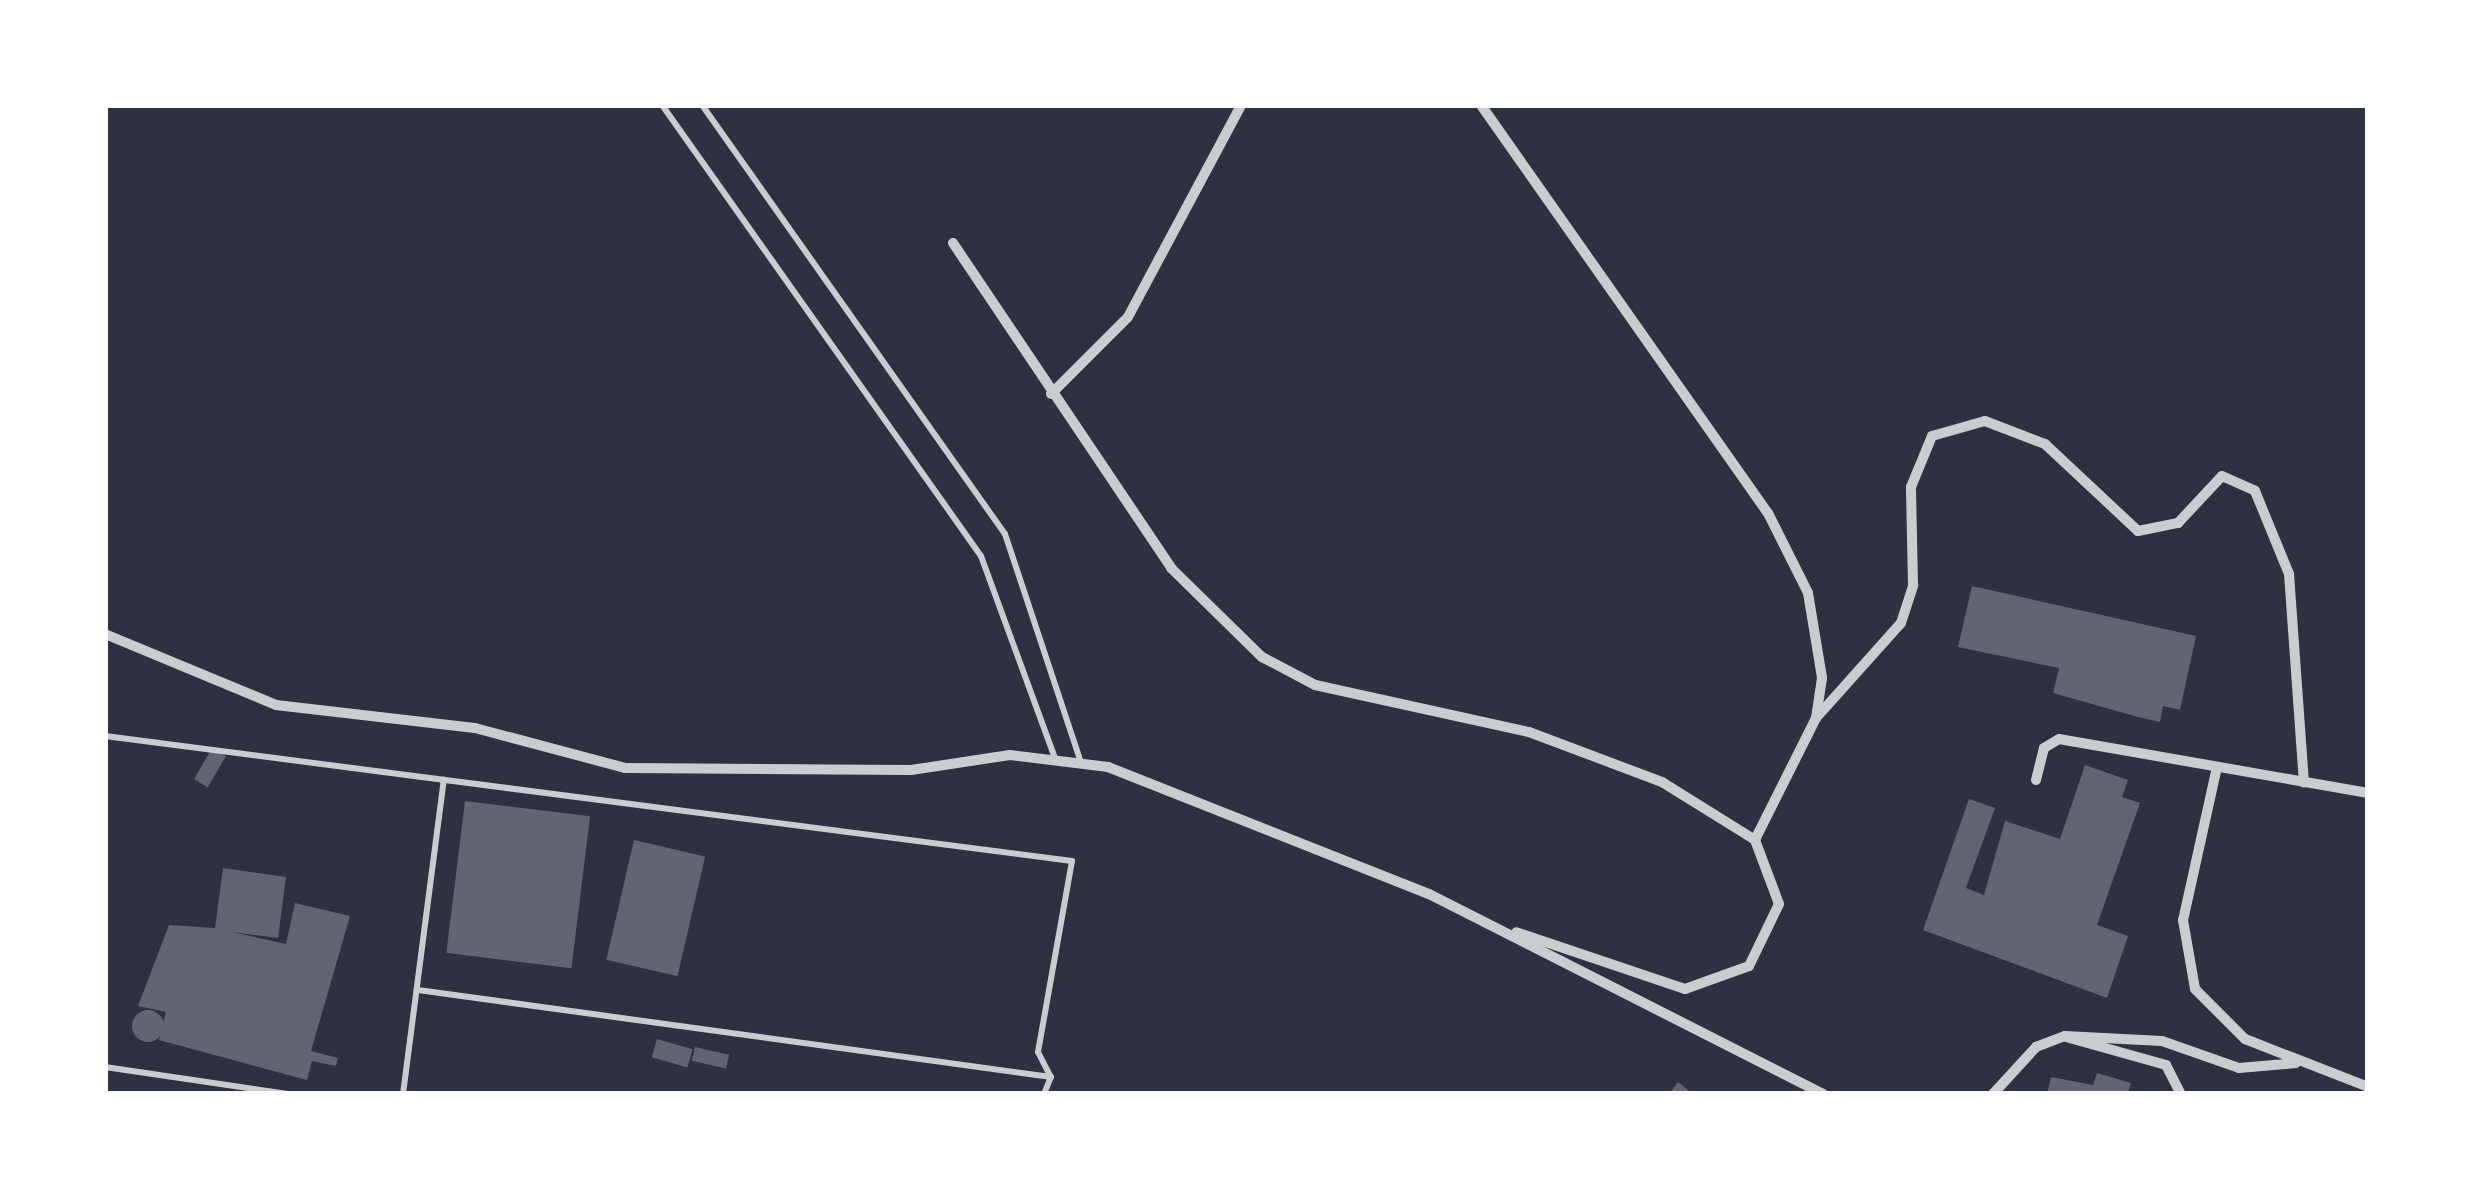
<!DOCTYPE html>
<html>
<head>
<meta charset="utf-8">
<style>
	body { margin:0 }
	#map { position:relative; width:2473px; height:1199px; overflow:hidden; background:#2d3142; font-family:"Source Sans 3",sans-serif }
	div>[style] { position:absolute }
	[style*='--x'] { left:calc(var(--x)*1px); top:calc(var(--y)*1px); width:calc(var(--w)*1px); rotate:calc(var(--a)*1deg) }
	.building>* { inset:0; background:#626471; transform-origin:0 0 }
	.round { border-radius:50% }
	.service>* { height:6px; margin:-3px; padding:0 3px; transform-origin:3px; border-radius:3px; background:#caccd0 }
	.minor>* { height:10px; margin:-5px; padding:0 5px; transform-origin:5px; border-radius:5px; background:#caccd0 }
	span { translate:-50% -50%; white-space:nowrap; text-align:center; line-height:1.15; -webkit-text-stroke:9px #fff; paint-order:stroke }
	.frame { position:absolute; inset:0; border:108px solid #fff; pointer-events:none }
</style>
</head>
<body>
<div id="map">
	<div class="building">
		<div style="clip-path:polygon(1972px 586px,2196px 636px,2180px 710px,2163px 706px,2160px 722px,2138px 717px,2053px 693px,2059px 668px,1958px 647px)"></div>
		<div style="left:212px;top:748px;width:16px;height:36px;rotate:30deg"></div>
		<div style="clip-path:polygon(2085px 765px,2128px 780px,2122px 797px,2140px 803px,2097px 925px,2128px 936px,2107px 998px,1923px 930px,1969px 799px,1995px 808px,1966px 888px,1984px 895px,2005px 821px,2060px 839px)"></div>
		<div style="left:465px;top:801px;width:126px;height:153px;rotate:7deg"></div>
		<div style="left:634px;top:840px;width:73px;height:123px;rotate:13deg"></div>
		<div style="clip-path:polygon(223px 868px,286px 877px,278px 938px,232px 932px,286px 944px,295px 903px,350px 916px,311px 1051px,338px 1058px,336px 1066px,312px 1061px,307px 1080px,159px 1040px,166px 1012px,138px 1006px,169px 925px,215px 928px)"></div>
		<div class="round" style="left:132px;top:1010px;width:32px;height:32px"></div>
		<div style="left:657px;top:1039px;width:37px;height:19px;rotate:16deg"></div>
		<div style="left:695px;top:1047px;width:35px;height:14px;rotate:13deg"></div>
		<div style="clip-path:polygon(2097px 1073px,2131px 1083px,2128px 1094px,2047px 1094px,2051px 1077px,2093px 1085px)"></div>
		<div style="clip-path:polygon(1678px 1082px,1693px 1094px,1669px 1094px)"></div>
	</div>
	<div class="service">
		<div style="--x:662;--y:105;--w:552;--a:54.73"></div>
		<div style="--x:981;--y:556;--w:215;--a:69.9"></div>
		<div style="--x:702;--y:105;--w:525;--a:54.77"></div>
		<div style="--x:1005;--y:534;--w:238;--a:71.6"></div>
		<div style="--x:105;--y:736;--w:975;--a:7.37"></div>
		<div style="--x:1072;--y:861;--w:194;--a:100.1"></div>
		<div style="--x:1038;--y:1052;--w:28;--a:63"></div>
		<div style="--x:418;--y:990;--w:639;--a:7.83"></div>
		<div style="--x:105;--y:1067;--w:185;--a:8.4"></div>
		<div style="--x:403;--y:1094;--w:317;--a:-82.6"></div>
		<div style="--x:1044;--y:1094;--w:18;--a:-68"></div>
	</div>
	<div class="minor">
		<div style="--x:1481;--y:105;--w:499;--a:54.9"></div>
		<div style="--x:1768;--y:513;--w:89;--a:63.4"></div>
		<div style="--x:1808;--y:593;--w:86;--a:80.6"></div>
		<div style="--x:1822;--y:678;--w:40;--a:98.5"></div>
		<div style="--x:1816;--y:718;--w:136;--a:116.6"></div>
		<div style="--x:953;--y:243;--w:391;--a:56.1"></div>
		<div style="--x:1171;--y:568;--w:127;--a:44.4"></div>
		<div style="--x:1262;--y:657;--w:60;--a:27.8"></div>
		<div style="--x:1315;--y:685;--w:219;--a:12.4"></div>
		<div style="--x:1529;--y:732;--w:142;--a:20.6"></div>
		<div style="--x:1662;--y:782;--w:110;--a:31.9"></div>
		<div style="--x:1755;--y:840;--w:68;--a:69.4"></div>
		<div style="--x:1779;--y:904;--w:69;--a:115.8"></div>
		<div style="--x:1749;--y:966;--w:68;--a:160.2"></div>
		<div style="--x:1685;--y:989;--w:178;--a:-161.4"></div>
		<div style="--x:1051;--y:394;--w:109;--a:-45"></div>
		<div style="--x:1128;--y:317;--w:240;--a:-61.9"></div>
		<div style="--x:105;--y:634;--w:185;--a:22.5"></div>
		<div style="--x:276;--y:705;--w:200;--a:6.6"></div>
		<div style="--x:475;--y:728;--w:155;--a:14.9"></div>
		<div style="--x:625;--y:768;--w:286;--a:0.4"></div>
		<div style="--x:911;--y:770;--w:100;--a:-8.6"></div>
		<div style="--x:1010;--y:755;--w:99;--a:7"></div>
		<div style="--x:1108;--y:767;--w:345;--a:21.6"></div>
		<div style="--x:1429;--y:894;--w:442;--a:26.9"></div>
		<div style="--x:1816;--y:718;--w:127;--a:-48.2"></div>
		<div style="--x:1901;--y:623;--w:40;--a:-72"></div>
		<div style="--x:1913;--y:585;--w:98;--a:-91.2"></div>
		<div style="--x:1911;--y:487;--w:55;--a:-67.6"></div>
		<div style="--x:1932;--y:436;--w:55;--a:-15.8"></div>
		<div style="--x:1985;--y:421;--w:64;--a:21"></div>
		<div style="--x:2045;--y:444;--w:127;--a:43.1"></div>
		<div style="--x:2138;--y:531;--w:41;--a:-11.3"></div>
		<div style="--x:2178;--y:523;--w:64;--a:-46.9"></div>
		<div style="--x:2222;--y:476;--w:36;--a:24"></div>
		<div style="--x:2255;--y:491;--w:90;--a:67.7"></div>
		<div style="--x:2289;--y:574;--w:209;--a:85.9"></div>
		<div style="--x:2217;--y:767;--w:157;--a:102.5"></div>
		<div style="--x:2183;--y:920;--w:70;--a:80.1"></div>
		<div style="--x:2195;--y:989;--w:71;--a:45"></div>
		<div style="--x:2245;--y:1039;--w:132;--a:21.3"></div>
		<div style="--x:2036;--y:780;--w:33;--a:-76"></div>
		<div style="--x:2044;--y:748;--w:17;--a:-31"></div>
		<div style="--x:2059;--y:739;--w:314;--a:9.9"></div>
		<div style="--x:2066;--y:1037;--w:104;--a:15.6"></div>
		<div style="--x:2166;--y:1065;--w:33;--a:63"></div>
		<div style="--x:1993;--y:1094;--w:64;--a:-47.5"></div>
		<div style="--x:2036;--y:1047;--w:31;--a:-21"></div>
		<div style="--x:2065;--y:1036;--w:97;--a:3"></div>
		<div style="--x:2162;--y:1041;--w:82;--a:19.3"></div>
		<div style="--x:2239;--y:1068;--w:57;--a:-5"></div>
	</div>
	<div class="frame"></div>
</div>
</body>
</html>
